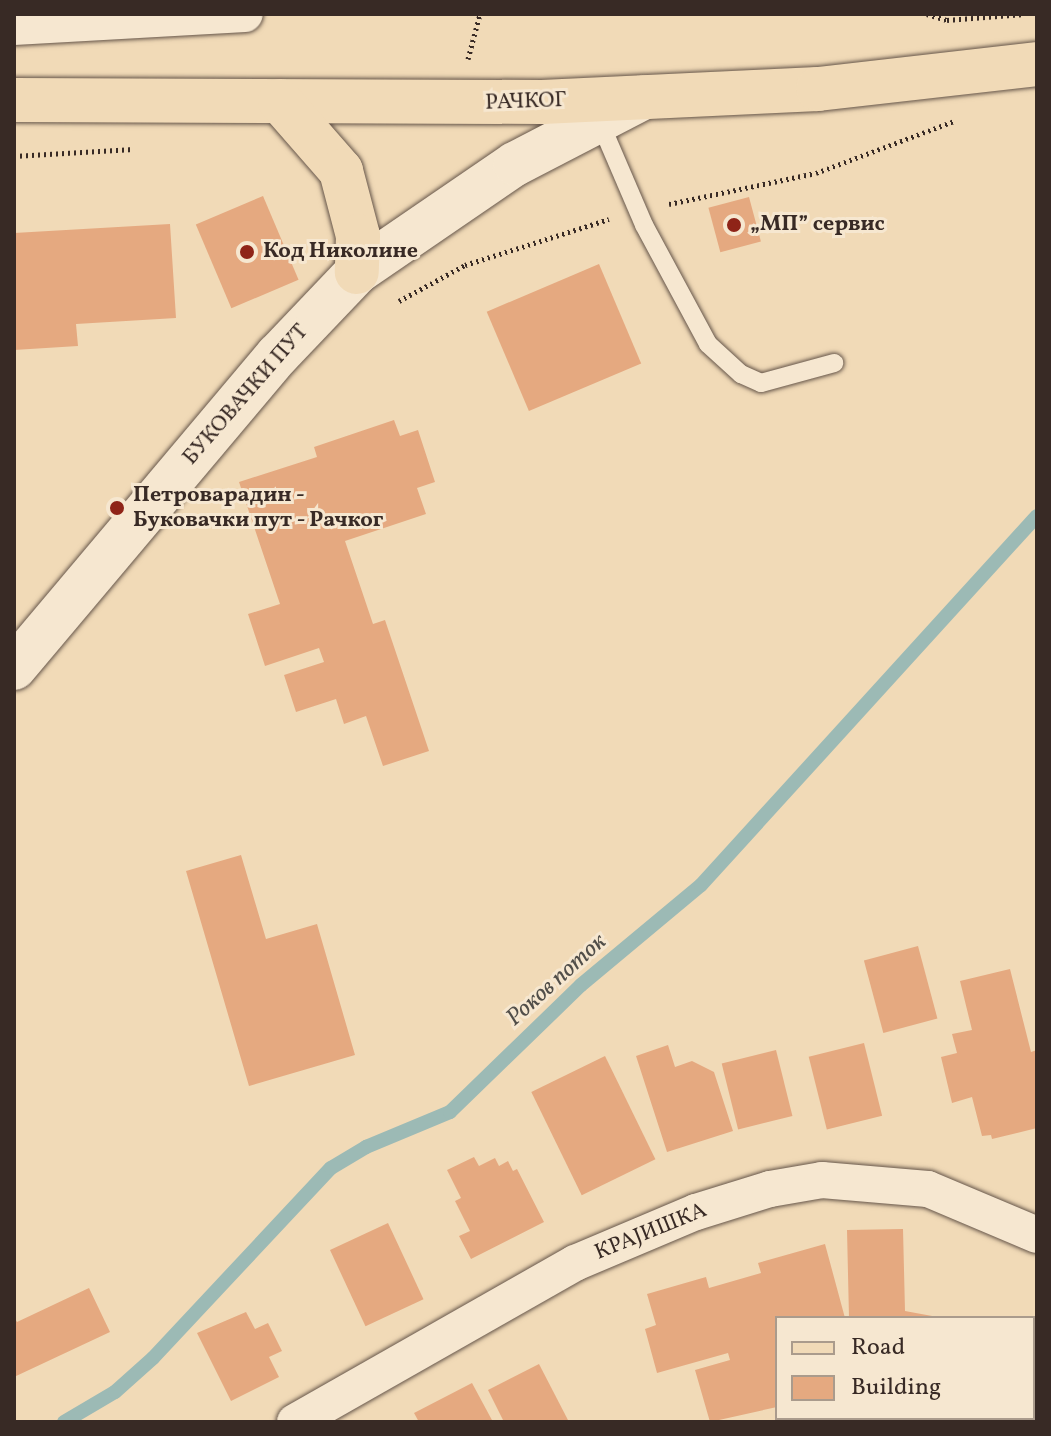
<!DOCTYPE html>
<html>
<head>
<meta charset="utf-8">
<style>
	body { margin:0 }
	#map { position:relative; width:1051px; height:1436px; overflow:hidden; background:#f1dab7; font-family:Vollkorn,serif }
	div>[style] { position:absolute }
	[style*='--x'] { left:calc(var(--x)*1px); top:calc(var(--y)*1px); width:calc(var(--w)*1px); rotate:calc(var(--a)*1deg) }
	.stream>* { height:14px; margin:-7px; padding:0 7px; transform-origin:7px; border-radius:7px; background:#9cbab5 }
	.building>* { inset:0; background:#e5a980; transform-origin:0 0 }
	.path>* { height:5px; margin-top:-2.5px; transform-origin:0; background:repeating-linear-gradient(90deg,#382a25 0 2px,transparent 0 6px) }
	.roads { filter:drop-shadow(0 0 2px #66564a) drop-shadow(0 0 2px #66564a) }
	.lane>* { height:18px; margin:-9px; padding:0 9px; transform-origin:9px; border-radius:9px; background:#f6e7d0 }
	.street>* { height:36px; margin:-18px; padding:0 18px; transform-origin:18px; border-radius:18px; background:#f6e7d0 }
	.secondary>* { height:44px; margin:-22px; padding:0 22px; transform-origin:22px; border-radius:22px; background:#f6e7d0 }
	.primary>* { height:44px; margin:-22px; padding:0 22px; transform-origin:22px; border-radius:22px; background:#f1dab7 }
	.dots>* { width:22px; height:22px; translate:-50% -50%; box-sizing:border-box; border:4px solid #f6e7d0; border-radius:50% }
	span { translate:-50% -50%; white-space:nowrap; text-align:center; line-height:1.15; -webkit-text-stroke:6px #f6e7d0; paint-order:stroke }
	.street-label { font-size:22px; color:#382a25 }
	.poi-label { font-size:22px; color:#382a25; font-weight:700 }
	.left { translate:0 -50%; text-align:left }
	.water-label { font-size:24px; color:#514e49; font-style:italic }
	.frame { position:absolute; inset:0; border:16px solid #382a25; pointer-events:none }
	.legend { position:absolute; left:775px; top:1316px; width:260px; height:104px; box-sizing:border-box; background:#f6e7d0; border:2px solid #aa9b8c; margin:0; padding:10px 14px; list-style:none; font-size:24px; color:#382a25 }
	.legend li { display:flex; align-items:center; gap:16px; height:40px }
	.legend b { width:40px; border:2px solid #aa9b8c }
</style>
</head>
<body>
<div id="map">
	<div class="stream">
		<div style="--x:64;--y:1422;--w:59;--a:-30.5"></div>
		<div style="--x:115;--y:1392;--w:51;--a:-41.8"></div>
		<div style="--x:153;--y:1358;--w:260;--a:-46.9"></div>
		<div style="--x:331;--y:1168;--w:41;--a:-31"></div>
		<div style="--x:366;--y:1147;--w:91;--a:-22.6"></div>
		<div style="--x:450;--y:1112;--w:182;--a:-44.1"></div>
		<div style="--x:581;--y:985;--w:156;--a:-39.8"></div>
		<div style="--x:701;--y:885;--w:499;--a:-47.7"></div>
	</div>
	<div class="building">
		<div style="left:263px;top:196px;width:91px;height:73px;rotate:67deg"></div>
		<div style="left:749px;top:197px;width:46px;height:42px;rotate:75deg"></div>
		<div style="clip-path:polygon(170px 224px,176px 318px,76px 324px,78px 346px,14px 350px,14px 233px)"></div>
		<div style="left:599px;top:264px;width:108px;height:122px;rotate:67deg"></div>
		<div style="clip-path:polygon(394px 420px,400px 436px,418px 430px,435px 482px,417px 488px,426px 514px,345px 541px,373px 624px,385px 620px,429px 751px,383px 766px,366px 716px,344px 724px,336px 699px,296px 712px,284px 675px,324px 662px,319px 648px,265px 666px,248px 614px,280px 604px,239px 482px,317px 457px,314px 447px)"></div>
		<div style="clip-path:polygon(241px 855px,266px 939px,317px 924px,355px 1055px,249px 1086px,186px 871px)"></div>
		<div style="left:918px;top:946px;width:75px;height:56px;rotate:75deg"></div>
		<div style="clip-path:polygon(1010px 969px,1031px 1052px,1037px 1050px,1037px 1128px,992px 1139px,991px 1135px,982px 1136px,972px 1097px,952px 1103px,941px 1057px,957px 1053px,952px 1034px,972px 1030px,960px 981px)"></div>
		<div style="left:864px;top:1043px;width:75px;height:57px;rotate:76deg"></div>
		<div style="clip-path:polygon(668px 1045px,675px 1067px,692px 1061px,714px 1072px,733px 1131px,667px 1152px,636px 1056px)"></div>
		<div style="left:776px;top:1050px;width:68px;height:56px;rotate:76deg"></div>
		<div style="left:605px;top:1056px;width:115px;height:82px;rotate:64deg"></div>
		<div style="clip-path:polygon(474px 1157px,479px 1166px,495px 1158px,499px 1166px,508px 1161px,513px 1171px,517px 1169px,544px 1222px,471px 1259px,459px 1236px,470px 1231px,455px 1201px,461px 1198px,447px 1170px)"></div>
		<div style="left:388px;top:1223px;width:84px;height:64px;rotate:65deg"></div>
		<div style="clip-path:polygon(903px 1229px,905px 1311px,943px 1318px,849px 1318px,847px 1230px)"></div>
		<div style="clip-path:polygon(825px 1244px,845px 1318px,777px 1318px,777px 1407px,710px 1422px,695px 1370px,730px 1360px,728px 1353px,657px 1373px,645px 1329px,656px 1325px,647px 1294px,706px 1277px,709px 1288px,761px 1273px,758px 1263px)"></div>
		<div style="clip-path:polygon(89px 1288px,110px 1332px,14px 1377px,14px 1317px,17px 1322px)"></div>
		<div style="clip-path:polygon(246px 1312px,255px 1329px,268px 1323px,282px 1351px,269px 1357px,279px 1377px,231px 1401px,197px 1333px)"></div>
		<div style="clip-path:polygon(539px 1364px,569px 1422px,504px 1422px,488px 1390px)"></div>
		<div style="clip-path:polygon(472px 1383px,493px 1422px,419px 1422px,414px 1413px)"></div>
		<div style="clip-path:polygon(1033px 1398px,1037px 1422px,945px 1422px,1033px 1418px)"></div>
		<div style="left:801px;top:1418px;width:51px;height:4px"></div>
	</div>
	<div class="path">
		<div style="--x:927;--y:14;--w:21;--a:17"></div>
		<div style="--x:947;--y:20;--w:78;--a:-4.4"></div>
		<div style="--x:468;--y:59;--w:47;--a:-75.1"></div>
		<div style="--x:14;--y:156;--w:120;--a:-3.3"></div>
		<div style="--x:669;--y:204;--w:150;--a:-11.9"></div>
		<div style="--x:816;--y:173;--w:147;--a:-20.6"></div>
		<div style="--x:399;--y:301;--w:75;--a:-28.6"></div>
		<div style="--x:465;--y:265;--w:151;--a:-17.7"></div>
	</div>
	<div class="roads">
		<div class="lane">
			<div style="--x:599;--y:120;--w:114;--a:66.8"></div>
			<div style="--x:644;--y:225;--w:135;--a:61.7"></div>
			<div style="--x:708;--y:344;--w:45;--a:42.3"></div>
			<div style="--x:741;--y:374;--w:22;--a:24"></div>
			<div style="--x:761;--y:383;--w:76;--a:-15.3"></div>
		</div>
		<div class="street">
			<div style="--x:14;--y:27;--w:231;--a:-3.2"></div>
			<div style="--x:295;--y:1422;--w:322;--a:-29.6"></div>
			<div style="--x:575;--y:1263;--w:131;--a:-22.9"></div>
			<div style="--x:696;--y:1212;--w:77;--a:-17.3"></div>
			<div style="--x:770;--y:1189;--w:53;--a:-9.8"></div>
			<div style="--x:822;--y:1180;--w:106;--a:4.9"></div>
			<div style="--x:928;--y:1189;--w:118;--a:22.9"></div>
		</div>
		<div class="secondary">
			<div style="--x:14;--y:668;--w:409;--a:-49.9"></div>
			<div style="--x:278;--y:355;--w:115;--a:-46.4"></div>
			<div style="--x:357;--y:272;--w:191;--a:-34.4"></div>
			<div style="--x:515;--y:164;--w:145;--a:-27.4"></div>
		</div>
		<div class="primary">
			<div style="--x:14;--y:100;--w:528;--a:0.22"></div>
			<div style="--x:542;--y:102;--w:276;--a:-2.7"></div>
			<div style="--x:818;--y:89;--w:220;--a:-6.5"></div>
			<div style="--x:280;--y:101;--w:93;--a:48.9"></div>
			<div style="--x:341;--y:171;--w:67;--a:75.3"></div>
			<div style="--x:358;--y:236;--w:36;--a:92"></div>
		</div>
	</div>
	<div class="dots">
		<div style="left:734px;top:225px;background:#8f2418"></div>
		<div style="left:247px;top:252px;background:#8f2418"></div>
		<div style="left:117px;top:508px;background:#8f2418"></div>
	</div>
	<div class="street-label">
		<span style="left:526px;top:102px;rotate:-2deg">РАЧКОГ</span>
		<span style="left:246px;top:395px;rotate:-49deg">БУКОВАЧКИ ПУТ</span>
		<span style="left:651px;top:1232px;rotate:-22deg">КРАЈИШКА</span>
	</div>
	<div class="poi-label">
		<span class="left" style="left:750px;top:225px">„МП” сервис</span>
		<span class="left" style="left:263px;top:252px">Код Николине</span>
		<span class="left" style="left:133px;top:508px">Петроварадин -<br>Буковачки пут - Рачког</span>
	</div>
	<div class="water-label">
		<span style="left:557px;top:981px;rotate:-42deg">Роков поток</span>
	</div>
	<div class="frame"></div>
	<ul class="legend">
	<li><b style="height:10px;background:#f1dab7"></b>Road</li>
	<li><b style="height:22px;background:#e5a980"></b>Building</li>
	</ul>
</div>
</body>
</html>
